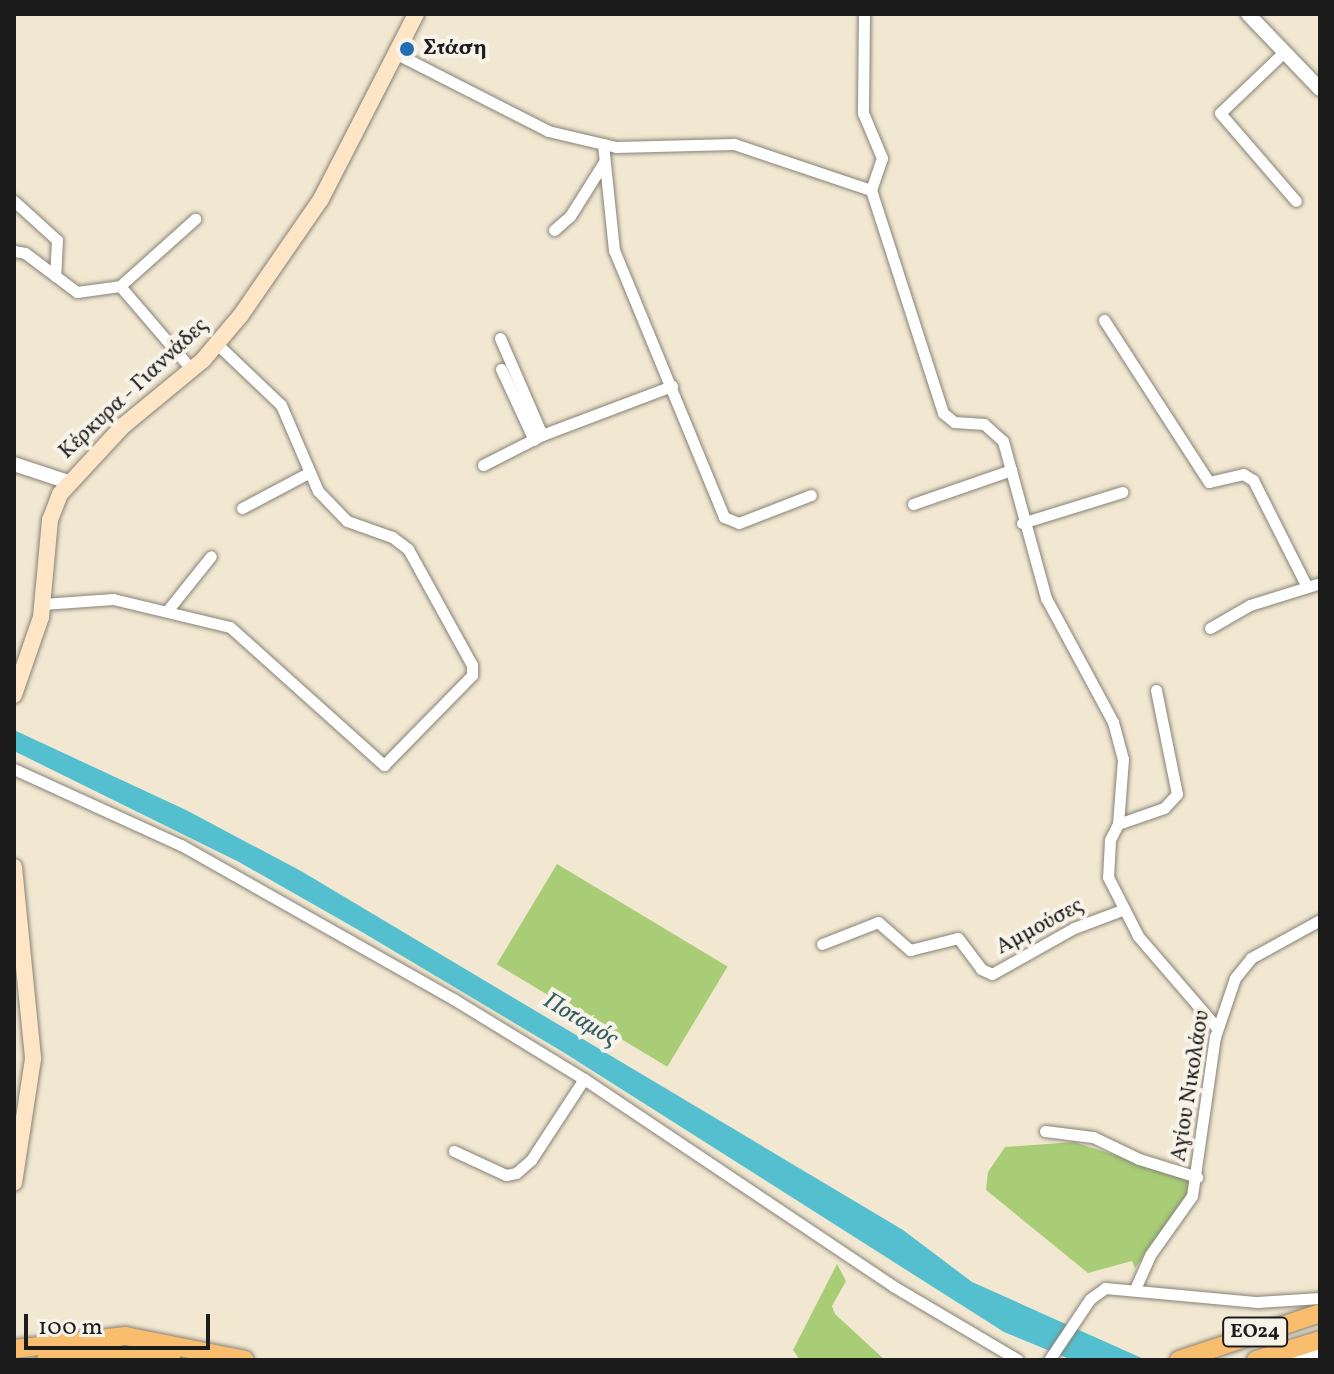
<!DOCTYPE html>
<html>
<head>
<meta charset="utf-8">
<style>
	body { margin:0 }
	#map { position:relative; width:1334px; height:1374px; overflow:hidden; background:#f2e8d2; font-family:Vollkorn,serif }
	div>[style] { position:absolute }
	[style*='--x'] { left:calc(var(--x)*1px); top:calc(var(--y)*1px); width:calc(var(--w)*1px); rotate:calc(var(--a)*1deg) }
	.green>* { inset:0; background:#a8cd76; transform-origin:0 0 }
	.water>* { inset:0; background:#54bfcf }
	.roads { filter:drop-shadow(0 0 2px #878277) drop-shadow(0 0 2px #878277) }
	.minor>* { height:11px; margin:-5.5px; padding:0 5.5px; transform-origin:5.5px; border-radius:5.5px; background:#fff }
	.tertiary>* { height:14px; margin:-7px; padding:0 7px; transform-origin:7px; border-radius:7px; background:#fff }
	.secondary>* { height:16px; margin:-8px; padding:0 8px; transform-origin:8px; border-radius:8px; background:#fde5c5 }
	.primary>* { height:18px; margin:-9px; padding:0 9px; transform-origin:9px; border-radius:9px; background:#f9be6d }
	.dots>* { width:22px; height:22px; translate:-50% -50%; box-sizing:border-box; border:4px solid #f7f3e8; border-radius:50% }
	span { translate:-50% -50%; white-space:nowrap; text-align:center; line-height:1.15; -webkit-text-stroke:8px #f7f3e8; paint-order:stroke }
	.shield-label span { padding:2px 6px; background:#f7f3e8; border:2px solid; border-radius:6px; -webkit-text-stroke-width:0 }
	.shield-label { font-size:20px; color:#1c1c1c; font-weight:700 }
	.poi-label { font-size:22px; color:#1c1c1c; font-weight:700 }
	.left { translate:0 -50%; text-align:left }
	.street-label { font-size:22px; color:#1c1c1c }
	.water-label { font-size:24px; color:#325d64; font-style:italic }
	.frame { position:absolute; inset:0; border:16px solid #1c1c1c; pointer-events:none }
	.scale { position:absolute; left:24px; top:1314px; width:186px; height:36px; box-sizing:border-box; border:4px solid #1c1c1c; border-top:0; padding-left:10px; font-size:24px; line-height:28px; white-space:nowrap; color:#1c1c1c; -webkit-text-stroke:6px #f7f3e8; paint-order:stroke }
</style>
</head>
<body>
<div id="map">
	<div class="green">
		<div style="left:557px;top:864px;width:199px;height:117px;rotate:31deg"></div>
		<div style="clip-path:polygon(1074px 1142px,1192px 1180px,1188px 1195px,1135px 1268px,1132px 1261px,1088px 1273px,986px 1190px,988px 1172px,1005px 1147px)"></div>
		<div style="clip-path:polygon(837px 1264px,846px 1281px,832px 1306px,835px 1314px,885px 1360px,800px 1360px,793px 1350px)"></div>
	</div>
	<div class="water">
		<div style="clip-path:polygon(14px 730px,186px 810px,301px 871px,903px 1230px,972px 1282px,1146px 1360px,1072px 1360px,1004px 1332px,563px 1052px,362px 932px,239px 862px,14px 751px)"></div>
	</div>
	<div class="roads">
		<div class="minor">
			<div style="--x:864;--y:14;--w:99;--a:90.6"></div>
			<div style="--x:863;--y:113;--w:49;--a:67.1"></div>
			<div style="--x:882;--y:158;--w:34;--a:109"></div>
			<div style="--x:1284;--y:52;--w:88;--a:136.4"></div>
			<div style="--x:1220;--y:113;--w:116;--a:49.2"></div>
			<div style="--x:397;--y:54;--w:169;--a:27"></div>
			<div style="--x:548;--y:131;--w:70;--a:13.2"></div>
			<div style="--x:616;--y:147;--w:118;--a:-1.5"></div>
			<div style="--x:734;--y:144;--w:145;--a:18.6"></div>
			<div style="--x:871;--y:190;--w:234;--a:72.1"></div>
			<div style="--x:943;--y:413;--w:14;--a:39"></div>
			<div style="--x:954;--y:422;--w:30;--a:4"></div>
			<div style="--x:984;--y:424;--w:25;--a:42"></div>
			<div style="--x:1003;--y:441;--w:163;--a:74.7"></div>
			<div style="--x:1046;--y:598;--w:141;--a:61.6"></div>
			<div style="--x:1113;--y:722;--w:38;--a:75"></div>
			<div style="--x:1123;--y:759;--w:65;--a:94.4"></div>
			<div style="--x:603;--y:144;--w:107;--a:84.1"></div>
			<div style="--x:614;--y:250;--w:289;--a:67.6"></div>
			<div style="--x:724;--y:517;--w:16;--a:22"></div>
			<div style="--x:739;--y:523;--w:77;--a:-21.3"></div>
			<div style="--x:14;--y:201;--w:58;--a:42.2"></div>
			<div style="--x:57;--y:240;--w:36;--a:93"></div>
			<div style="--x:554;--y:230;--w:21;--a:-41"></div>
			<div style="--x:570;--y:216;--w:64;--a:-57.8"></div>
			<div style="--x:14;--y:251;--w:11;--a:10"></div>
			<div style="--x:25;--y:253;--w:65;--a:36.9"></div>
			<div style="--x:77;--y:292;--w:43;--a:-7.9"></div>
			<div style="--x:120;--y:286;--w:111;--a:49.4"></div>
			<div style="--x:120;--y:286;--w:101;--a:-41.8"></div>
			<div style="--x:1104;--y:320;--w:193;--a:57.1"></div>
			<div style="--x:1209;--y:482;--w:35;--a:-13"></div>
			<div style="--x:1243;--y:474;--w:12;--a:31"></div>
			<div style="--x:1253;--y:480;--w:120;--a:63.2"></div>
			<div style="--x:500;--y:338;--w:106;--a:66.6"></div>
			<div style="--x:501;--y:369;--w:78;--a:65.1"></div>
			<div style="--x:483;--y:465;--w:66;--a:-27"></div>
			<div style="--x:542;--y:435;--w:139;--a:-20.7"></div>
			<div style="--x:913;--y:504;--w:104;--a:-19.1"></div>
			<div style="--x:242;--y:508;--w:75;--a:-27.9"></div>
			<div style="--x:1022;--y:523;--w:105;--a:-17.2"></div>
			<div style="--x:43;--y:604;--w:70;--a:-4.1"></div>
			<div style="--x:113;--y:599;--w:120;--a:13.5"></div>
			<div style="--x:230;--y:627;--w:207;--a:41.9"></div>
			<div style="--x:384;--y:765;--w:126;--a:-45.6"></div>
			<div style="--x:472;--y:675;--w:10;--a:-90"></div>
			<div style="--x:472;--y:665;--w:132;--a:-118.9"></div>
			<div style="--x:408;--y:549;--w:20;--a:-143"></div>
			<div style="--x:392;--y:537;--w:48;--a:-160.4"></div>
			<div style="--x:347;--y:521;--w:42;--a:-134"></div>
			<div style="--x:318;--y:491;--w:94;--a:-113.3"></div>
			<div style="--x:281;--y:405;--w:88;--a:-136.4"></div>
			<div style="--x:167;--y:611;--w:70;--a:-51.3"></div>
			<div style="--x:1210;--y:628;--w:46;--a:-29.9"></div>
			<div style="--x:1250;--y:605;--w:73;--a:-17.4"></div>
			<div style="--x:1156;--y:690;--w:106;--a:78.6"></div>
			<div style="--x:1177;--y:794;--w:19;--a:133"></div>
			<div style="--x:1164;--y:808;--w:49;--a:160.8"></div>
			<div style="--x:1118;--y:824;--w:18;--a:117"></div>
			<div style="--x:1110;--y:840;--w:37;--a:93"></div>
			<div style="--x:1108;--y:877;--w:66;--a:63"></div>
			<div style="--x:1138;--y:936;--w:121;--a:49.3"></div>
			<div style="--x:14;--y:769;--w:183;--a:24.5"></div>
			<div style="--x:181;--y:845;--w:315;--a:29.5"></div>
			<div style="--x:455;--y:1000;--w:151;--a:31.5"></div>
			<div style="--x:584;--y:1079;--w:372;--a:33.8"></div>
			<div style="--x:893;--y:1286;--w:145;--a:30.6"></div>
			<div style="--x:822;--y:944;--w:60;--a:-21.4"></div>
			<div style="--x:878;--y:922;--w:43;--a:41.2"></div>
			<div style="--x:910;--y:950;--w:49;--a:-14"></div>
			<div style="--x:958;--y:938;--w:39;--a:53"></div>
			<div style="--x:981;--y:969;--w:12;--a:24"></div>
			<div style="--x:992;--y:974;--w:94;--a:-29.3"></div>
			<div style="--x:1074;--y:928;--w:51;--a:-20.6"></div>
			<div style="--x:1045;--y:1131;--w:48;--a:7.1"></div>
			<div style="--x:1093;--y:1137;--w:51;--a:25.6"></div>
			<div style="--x:1139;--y:1159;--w:61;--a:17.2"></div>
			<div style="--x:454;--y:1151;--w:57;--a:24.8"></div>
			<div style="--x:506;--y:1175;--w:10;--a:-11"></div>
			<div style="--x:516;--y:1173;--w:20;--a:-41"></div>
			<div style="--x:531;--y:1160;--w:97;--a:-56.8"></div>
			<div style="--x:1135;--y:1289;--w:37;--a:-66"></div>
			<div style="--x:1150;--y:1255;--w:72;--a:-54.6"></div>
			<div style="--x:1192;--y:1196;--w:161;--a:-81.8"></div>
			<div style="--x:1215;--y:1037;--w:62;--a:-71.3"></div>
			<div style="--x:1235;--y:978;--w:26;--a:-51"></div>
			<div style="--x:1251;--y:958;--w:79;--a:-28.8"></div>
			<div style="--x:1049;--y:1360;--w:73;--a:-56.1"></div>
			<div style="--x:1090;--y:1299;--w:19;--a:-36"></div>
			<div style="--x:1105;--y:1288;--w:153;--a:5.3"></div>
			<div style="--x:1257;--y:1302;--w:63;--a:-3.6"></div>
			<div style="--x:1288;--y:1360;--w:33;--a:-14"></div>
		</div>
		<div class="tertiary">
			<div style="--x:1248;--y:14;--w:104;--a:46.2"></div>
			<div style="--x:14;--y:464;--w:57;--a:18.4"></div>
		</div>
		<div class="secondary">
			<div style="--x:14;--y:695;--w:83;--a:-70.9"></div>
			<div style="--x:41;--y:617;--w:97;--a:-84.7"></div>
			<div style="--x:50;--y:520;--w:28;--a:-69"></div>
			<div style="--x:60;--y:494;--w:93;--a:-47.2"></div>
			<div style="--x:123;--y:426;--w:104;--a:-39.5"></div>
			<div style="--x:203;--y:360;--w:59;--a:-49.8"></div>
			<div style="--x:241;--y:315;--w:141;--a:-55.4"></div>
			<div style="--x:321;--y:199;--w:208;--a:-62.8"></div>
			<div style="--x:14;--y:867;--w:193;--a:84.3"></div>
			<div style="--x:33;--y:1059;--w:125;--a:98.7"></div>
		</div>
		<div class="primary">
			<div style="--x:14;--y:1349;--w:112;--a:-6.7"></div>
			<div style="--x:125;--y:1336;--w:122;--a:11.3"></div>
			<div style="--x:46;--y:1360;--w:61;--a:-6.5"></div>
			<div style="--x:107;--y:1353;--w:65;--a:6.1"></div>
			<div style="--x:1179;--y:1360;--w:149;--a:-18.4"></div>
			<div style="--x:1256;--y:1360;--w:67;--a:-17.4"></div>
		</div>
	</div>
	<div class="dots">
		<div style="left:407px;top:49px;background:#1f6fb2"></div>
	</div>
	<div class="shield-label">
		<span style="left:1255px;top:1332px">ΕΟ24</span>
	</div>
	<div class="poi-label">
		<span class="left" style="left:423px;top:49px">Στάση</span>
	</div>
	<div class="street-label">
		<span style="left:134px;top:389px;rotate:-43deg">Κέρκυρα - Γιαννάδες</span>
		<span style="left:1040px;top:927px;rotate:-28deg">Αμμούσες</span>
		<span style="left:1191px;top:1086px;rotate:-81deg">Αγίου Νικολάου</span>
	</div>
	<div class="water-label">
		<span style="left:580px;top:1021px;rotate:31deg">Ποταμός</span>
	</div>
	<div class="frame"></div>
	<div class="scale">100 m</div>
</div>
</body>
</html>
